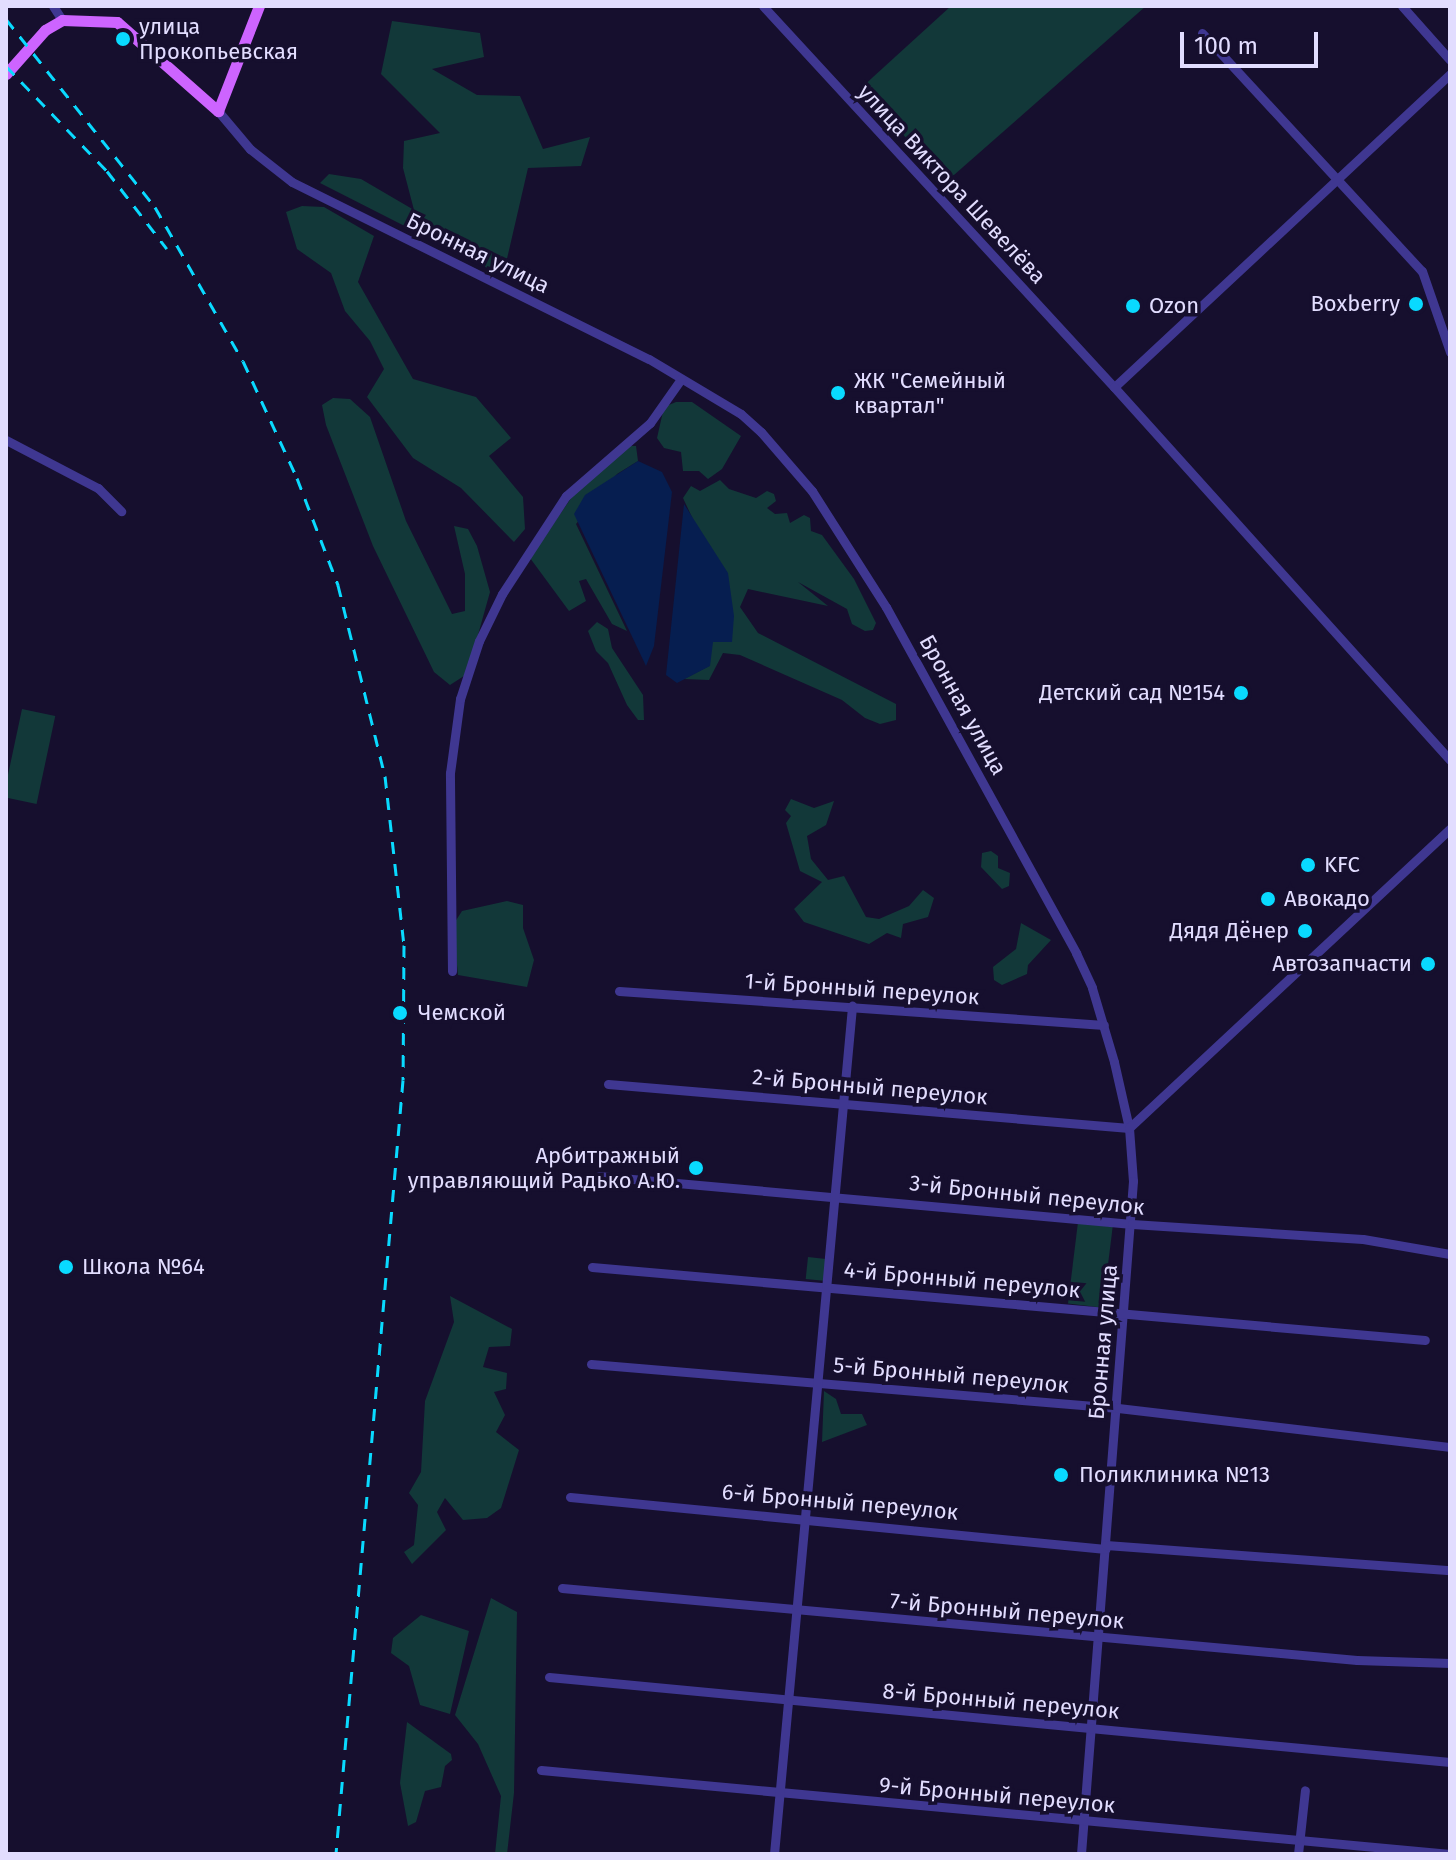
<!DOCTYPE html>
<html>
<head>
<meta charset="utf-8">
<style>
	body { margin:0 }
	#map { position:relative; width:1456px; height:1860px; overflow:hidden; background:#160f2e; font-family:"Fira Sans",sans-serif }
	div>[style] { position:absolute }
	[style*='--x'] { left:calc(var(--x)*1px); top:calc(var(--y)*1px); width:calc(var(--w)*1px); rotate:calc(var(--a)*1deg) }
	.green>* { inset:0; background:#123839; transform-origin:0 0 }
	.water>* { inset:0; background:#061e50 }
	.minor>* { height:9px; margin:-4.5px; padding:0 4.5px; transform-origin:4.5px; border-radius:4.5px; background:#3f3791 }
	.major>* { height:11px; margin:-5.5px; padding:0 5.5px; transform-origin:5.5px; border-radius:5.5px; background:#cd64ff }
	.rail>* { height:3px; margin-top:-1.5px; transform-origin:0; background:repeating-linear-gradient(90deg,#09daff 0 12px,transparent 0 22px) }
	.dots>* { width:22px; height:22px; translate:-50% -50%; box-sizing:border-box; border:4px solid #160f2e; border-radius:50% }
	span { translate:-50% -50%; white-space:nowrap; text-align:center; line-height:1.15; -webkit-text-stroke:7px #160f2e; paint-order:stroke }
	.poi-label { font-size:22px; color:#e2ddff }
	.left { translate:0 -50%; text-align:left }
	.right { translate:-100% -50%; text-align:right }
	.street-label { font-size:22px; color:#e2ddff }
	.frame { position:absolute; inset:0; border:8px solid #e2ddff; pointer-events:none }
	.scale { position:absolute; left:1180px; top:32px; width:138px; height:36px; box-sizing:border-box; border:4px solid #e2ddff; border-top:0; padding-left:10px; font-size:24px; line-height:28px; white-space:nowrap; color:#e2ddff; -webkit-text-stroke:6px #160f2e; paint-order:stroke }
</style>
</head>
<body>
<div id="map">
	<div class="green">
		<div style="clip-path:polygon(951px 6px,1146px 6px,946px 182px,861px 88px)"></div>
		<div style="clip-path:polygon(392px 21px,480px 33px,484px 57px,432px 69px,477px 95px,520px 96px,543px 149px,590px 137px,581px 166px,528px 168px,503px 276px,320px 183px,329px 174px,361px 179px,414px 210px,403px 168px,404px 141px,440px 133px,381px 74px)"></div>
		<div style="clip-path:polygon(302px 206px,324px 207px,374px 236px,358px 282px,413px 379px,476px 397px,511px 438px,489px 456px,523px 497px,525px 529px,514px 542px,461px 488px,413px 458px,367px 397px,384px 369px,370px 341px,345px 311px,331px 273px,297px 249px,286px 212px)"></div>
		<div style="clip-path:polygon(333px 398px,350px 399px,370px 417px,406px 521px,452px 614px,465px 611px,465px 574px,454px 526px,468px 529px,477px 546px,490px 592px,467px 674px,450px 685px,434px 672px,373px 546px,326px 425px,322px 405px)"></div>
		<div style="clip-path:polygon(676px 402px,692px 402px,741px 436px,722px 469px,708px 479px,699px 471px,683px 471px,681px 452px,664px 448px,657px 438px,664px 407px)"></div>
		<div style="clip-path:polygon(626px 446px,636px 446px,638px 461px,617px 474px,576px 524px,627px 631px,612px 624px,586px 579px,579px 581px,586px 601px,569px 611px,530px 558px,576px 491px)"></div>
		<div style="clip-path:polygon(720px 480px,729px 489px,756px 498px,767px 491px,774px 494px,776px 501px,767px 508px,775px 514px,787px 513px,790px 523px,804px 515px,810px 518px,811px 531px,822px 535px,854px 579px,876px 623px,873px 630px,865px 631px,852px 624px,847px 609px,798px 582px,828px 606px,748px 589px,740px 607px,758px 633px,896px 704px,896px 720px,880px 724px,865px 718px,842px 700px,740px 655px,723px 653px,709px 680px,684px 679px,709px 666px,698px 530px,683px 498px,691px 486px,700px 491px)"></div>
		<div style="clip-path:polygon(597px 622px,608px 629px,612px 648px,643px 695px,644px 720px,638px 720px,627px 705px,608px 663px,596px 651px,588px 631px)"></div>
		<div style="left:22px;top:709px;width:34px;height:90px;rotate:12deg"></div>
		<div style="clip-path:polygon(791px 799px,814px 808px,834px 801px,826px 825px,807px 836px,811px 859px,828px 880px,844px 876px,866px 917px,879px 919px,909px 906px,923px 890px,934px 898px,928px 917px,903px 924px,901px 938px,887px 933px,869px 944px,804px 922px,794px 909px,822px 882px,800px 871px,786px 823px,791px 816px,785px 810px)"></div>
		<div style="clip-path:polygon(991px 851px,998px 856px,998px 868px,1010px 873px,1009px 886px,1002px 889px,981px 867px,982px 853px)"></div>
		<div style="clip-path:polygon(507px 901px,523px 905px,523px 928px,534px 960px,527px 987px,458px 975px,453px 925px,462px 911px)"></div>
		<div style="clip-path:polygon(1021px 923px,1051px 940px,1028px 965px,1027px 974px,1002px 985px,994px 980px,993px 967px,1016px 949px)"></div>
		<div style="left:1078px;top:1222px;width:35px;height:82px;rotate:7deg"></div>
		<div style="left:808px;top:1257px;width:18px;height:22px;rotate:6deg"></div>
		<div style="clip-path:polygon(450px 1296px,512px 1329px,510px 1346px,489px 1347px,483px 1367px,507px 1373px,506px 1389px,494px 1392px,505px 1415px,496px 1432px,519px 1450px,501px 1508px,487px 1518px,463px 1520px,445px 1498px,437px 1512px,446px 1530px,412px 1564px,404px 1552px,414px 1545px,418px 1505px,409px 1493px,421px 1472px,425px 1401px,454px 1322px)"></div>
		<div style="clip-path:polygon(824px 1391px,836px 1399px,841px 1414px,862px 1414px,867px 1425px,822px 1442px)"></div>
		<div style="clip-path:polygon(491px 1598px,517px 1612px,514px 1793px,507px 1854px,495px 1854px,501px 1796px,478px 1744px,455px 1715px)"></div>
		<div style="clip-path:polygon(421px 1615px,469px 1631px,450px 1714px,420px 1705px,409px 1666px,391px 1653px,393px 1638px)"></div>
		<div style="clip-path:polygon(407px 1722px,451px 1754px,452px 1760px,445px 1766px,441px 1787px,425px 1791px,416px 1822px,408px 1826px,400px 1783px)"></div>
	</div>
	<div class="water">
		<div style="clip-path:polygon(638px 461px,662px 472px,672px 492px,654px 646px,646px 666px,574px 514px,585px 495px)"></div>
		<div style="clip-path:polygon(684px 504px,728px 573px,734px 616px,732px 642px,713px 642px,710px 666px,677px 683px,666px 675px)"></div>
	</div>
	<div class="minor">
		<div style="--x:53;--y:6;--w:17;--a:57"></div>
		<div style="--x:763;--y:6;--w:518;--a:47.35"></div>
		<div style="--x:1402;--y:6;--w:72;--a:48.4"></div>
		<div style="--x:1202;--y:33;--w:324;--a:47.3"></div>
		<div style="--x:1422;--y:271;--w:86;--a:70.9"></div>
		<div style="--x:1450;--y:74;--w:459;--a:137"></div>
		<div style="--x:1114;--y:387;--w:502;--a:47.99"></div>
		<div style="--x:218;--y:111;--w:50;--a:49.9"></div>
		<div style="--x:250;--y:149;--w:53;--a:38.2"></div>
		<div style="--x:292;--y:182;--w:398;--a:26.4"></div>
		<div style="--x:649;--y:359;--w:107;--a:30.9"></div>
		<div style="--x:741;--y:414;--w:27;--a:42"></div>
		<div style="--x:761;--y:432;--w:78;--a:49.2"></div>
		<div style="--x:812;--y:491;--w:138;--a:57.5"></div>
		<div style="--x:886;--y:607;--w:395;--a:61.2"></div>
		<div style="--x:1076;--y:953;--w:38;--a:65"></div>
		<div style="--x:1092;--y:988;--w:77;--a:73.4"></div>
		<div style="--x:1114;--y:1062;--w:68;--a:77.2"></div>
		<div style="--x:1129;--y:1128;--w:53;--a:85.7"></div>
		<div style="--x:1133;--y:1181;--w:675;--a:94.42"></div>
		<div style="--x:6;--y:440;--w:104;--a:27.6"></div>
		<div style="--x:98;--y:488;--w:33;--a:45"></div>
		<div style="--x:452;--y:971;--w:198;--a:-90.6"></div>
		<div style="--x:450;--y:773;--w:75;--a:-82.3"></div>
		<div style="--x:460;--y:699;--w:61;--a:-71.9"></div>
		<div style="--x:479;--y:641;--w:52;--a:-63.9"></div>
		<div style="--x:502;--y:594;--w:117;--a:-56.9"></div>
		<div style="--x:566;--y:496;--w:111;--a:-41"></div>
		<div style="--x:650;--y:423;--w:54;--a:-54.8"></div>
		<div style="--x:619;--y:991;--w:486;--a:4"></div>
		<div style="--x:608;--y:1084;--w:523;--a:4.83"></div>
		<div style="--x:1129;--y:1128;--w:439;--a:-43"></div>
		<div style="--x:599;--y:1176;--w:535;--a:5.15"></div>
		<div style="--x:1132;--y:1224;--w:231;--a:3.7"></div>
		<div style="--x:1363;--y:1239;--w:88;--a:9.8"></div>
		<div style="--x:592;--y:1267;--w:836;--a:5.01"></div>
		<div style="--x:591;--y:1364;--w:529;--a:4.77"></div>
		<div style="--x:1118;--y:1408;--w:333;--a:6.7"></div>
		<div style="--x:570;--y:1497;--w:538;--a:5.55"></div>
		<div style="--x:1106;--y:1545;--w:345;--a:4.2"></div>
		<div style="--x:562;--y:1588;--w:798;--a:5.17"></div>
		<div style="--x:1357;--y:1660;--w:93;--a:1.8"></div>
		<div style="--x:549;--y:1677;--w:905;--a:5.39"></div>
		<div style="--x:541;--y:1770;--w:913;--a:5.28"></div>
		<div style="--x:774;--y:1854;--w:852;--a:-84.74"></div>
		<div style="--x:1298;--y:1854;--w:64;--a:-83.8"></div>
	</div>
	<div class="major">
		<div style="--x:6;--y:74;--w:59;--a:-48.4"></div>
		<div style="--x:45;--y:30;--w:20;--a:-30"></div>
		<div style="--x:62;--y:20;--w:55;--a:2.1"></div>
		<div style="--x:117;--y:22;--w:135;--a:41.4"></div>
		<div style="--x:218;--y:111;--w:113;--a:-68.7"></div>
	</div>
	<div class="rail">
		<div style="--x:6;--y:19;--w:240;--a:51.6"></div>
		<div style="--x:155;--y:207;--w:177;--a:60.3"></div>
		<div style="--x:243;--y:361;--w:129;--a:65.2"></div>
		<div style="--x:297;--y:478;--w:115;--a:69"></div>
		<div style="--x:338;--y:585;--w:197;--a:76.2"></div>
		<div style="--x:385;--y:776;--w:170;--a:83.6"></div>
		<div style="--x:404;--y:945;--w:135;--a:90.4"></div>
		<div style="--x:403;--y:1080;--w:777;--a:94.95"></div>
		<div style="--x:6;--y:66;--w:146;--a:46.1"></div>
		<div style="--x:107;--y:171;--w:98;--a:52.4"></div>
	</div>
	<div class="dots">
		<div style="left:123px;top:39px;background:#09daff"></div>
		<div style="left:1416px;top:304px;background:#09daff"></div>
		<div style="left:1133px;top:306px;background:#09daff"></div>
		<div style="left:838px;top:393px;background:#09daff"></div>
		<div style="left:1241px;top:693px;background:#09daff"></div>
		<div style="left:1308px;top:865px;background:#09daff"></div>
		<div style="left:1268px;top:899px;background:#09daff"></div>
		<div style="left:1305px;top:931px;background:#09daff"></div>
		<div style="left:1428px;top:964px;background:#09daff"></div>
		<div style="left:400px;top:1013px;background:#09daff"></div>
		<div style="left:696px;top:1168px;background:#09daff"></div>
		<div style="left:66px;top:1267px;background:#09daff"></div>
		<div style="left:1061px;top:1475px;background:#09daff"></div>
	</div>
	<div class="poi-label">
		<span class="left" style="left:139px;top:39px">улица<br>Прокопьевская</span>
		<span class="right" style="left:1400px;top:304px">Boxberry</span>
		<span class="left" style="left:1149px;top:306px">Ozon</span>
		<span class="left" style="left:854px;top:393px">ЖК "Семейный<br>квартал"</span>
		<span class="right" style="left:1225px;top:693px">Детский сад №154</span>
		<span class="left" style="left:1324px;top:865px">KFC</span>
		<span class="left" style="left:1284px;top:899px">Авокадо</span>
		<span class="right" style="left:1289px;top:931px">Дядя Дёнер</span>
		<span class="right" style="left:1412px;top:964px">Автозапчасти</span>
		<span class="left" style="left:418px;top:1013px">Чемской</span>
		<span class="right" style="left:680px;top:1168px">Арбитражный<br>управляющий Радько А.Ю.</span>
		<span class="left" style="left:82px;top:1267px">Школа №64</span>
		<span class="left" style="left:1079px;top:1475px">Поликлиника №13</span>
	</div>
	<div class="street-label">
		<span style="left:952px;top:184px;rotate:47deg">улица Виктора Шевелёва</span>
		<span style="left:478px;top:253px;rotate:26deg">Бронная улица</span>
		<span style="left:963px;top:705px;rotate:61deg">Бронная улица</span>
		<span style="left:862px;top:989px;rotate:4deg">1-й Бронный переулок</span>
		<span style="left:870px;top:1087px;rotate:5deg">2-й Бронный переулок</span>
		<span style="left:1027px;top:1195px;rotate:6deg">3-й Бронный переулок</span>
		<span style="left:962px;top:1280px;rotate:5deg">4-й Бронный переулок</span>
		<span style="left:1103px;top:1342px;rotate:-85deg">Бронная улица</span>
		<span style="left:951px;top:1375px;rotate:5deg">5-й Бронный переулок</span>
		<span style="left:840px;top:1502px;rotate:5deg">6-й Бронный переулок</span>
		<span style="left:1007px;top:1611px;rotate:5deg">7-й Бронный переулок</span>
		<span style="left:1001px;top:1701px;rotate:5deg">8-й Бронный переулок</span>
		<span style="left:997px;top:1795px;rotate:5deg">9-й Бронный переулок</span>
	</div>
	<div class="frame"></div>
	<div class="scale">100 m</div>
</div>
</body>
</html>
